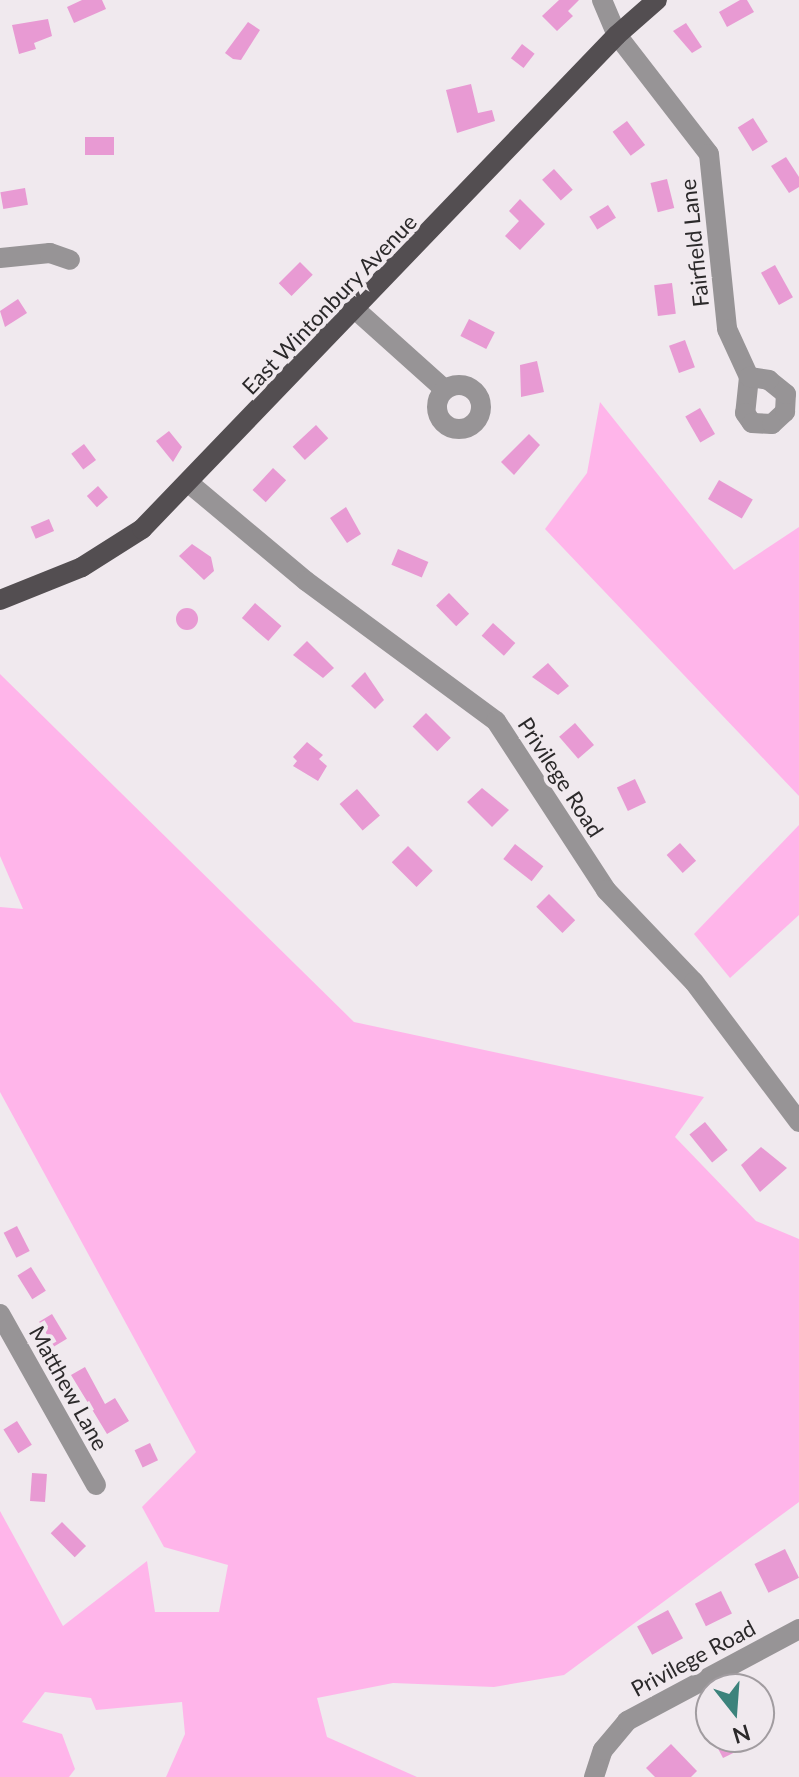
<!DOCTYPE html>
<html>
<head>
<meta charset="utf-8">
<style>
	body { margin:0 }
	#map { position:relative; width:799px; height:1777px; overflow:hidden; background:#f0e9ee; font-family:Lato,sans-serif }
	div>[style] { position:absolute }
	[style*='--x'] { left:calc(var(--x)*1px); top:calc(var(--y)*1px); width:calc(var(--w)*1px); rotate:calc(var(--a)*1deg) }
	.green>* { inset:0; background:#ffb5ea }
	.building>* { inset:0; background:#e89ad3; transform-origin:0 0 }
	.round { border-radius:50% }
	.minor>* { height:20px; margin:-10px; padding:0 10px; transform-origin:10px; border-radius:10px; background:#979496 }
	.minor>.ring { margin:-10px; padding:0; box-sizing:content-box; background:none; border:20px solid #979496; border-radius:50% }
	.major>* { height:20px; margin:-10px; padding:0 10px; transform-origin:10px; border-radius:10px; background:#534e51 }
	span { translate:-50% -50%; white-space:nowrap; text-align:center; line-height:1.15; -webkit-text-stroke:8px #f0e9ee; paint-order:stroke }
	.street-label { font-size:22px; color:#2b292a }
	.north { position:absolute; left:695px; top:1673px; width:80px; height:80px; box-sizing:border-box; background:#f0e9ee; border:2px solid #a19ca0; border-radius:50%; rotate:163deg; font-size:22px; font-weight:700; line-height:32px; text-align:center; color:#2b292a }
	.north::after { content:''; display:block; margin:auto; width:28px; height:36px; background:#3c837c; clip-path:polygon(50% 0,100% 100%,50% 72%,0 100%) }
</style>
</head>
<body>
<div id="map">
	<div class="green">
		<div style="clip-path:polygon(600px 402px,734px 570px,799px 527px,799px 796px,545px 529px,587px 473px)"></div>
		<div style="clip-path:polygon(0 674px,354px 1022px,704px 1097px,675px 1137px,756px 1221px,799px 1239px,799px 1502px,564px 1675px,494px 1687px,393px 1683px,317px 1698px,327px 1737px,417px 1777px,166px 1777px,185px 1734px,182px 1702px,96px 1710px,91px 1698px,45px 1692px,22px 1722px,62px 1734px,75px 1769px,69px 1777px,0 1777px,0 1511px,63px 1626px,147px 1561px,155px 1612px,219px 1612px,228px 1565px,164px 1547px,142px 1507px,196px 1452px,0 1092px,0 907px,23px 909px,0 856px)"></div>
		<div style="clip-path:polygon(799px 825px,799px 915px,730px 978px,694px 934px)"></div>
	</div>
	<div class="building">
		<div style="clip-path:polygon(82px 0,102px 0,106px 9px,74px 23px,67px 7px)"></div>
		<div style="clip-path:polygon(559px 0,579px 0,568px 11px,573px 16px,557px 31px,542px 16px)"></div>
		<div style="clip-path:polygon(740px 0,747px 0,754px 12px,727px 27px,719px 12px)"></div>
		<div style="clip-path:polygon(48px 19px,52px 36px,34px 43px,36px 49px,19px 54px,12px 25px)"></div>
		<div style="clip-path:polygon(248px 22px,260px 30px,241px 60px,233px 59px,225px 53px)"></div>
		<div style="clip-path:polygon(686px 23px,702px 47px,692px 53px,673px 31px)"></div>
		<div style="left:522px;top:44px;width:16px;height:18px;rotate:38deg"></div>
		<div style="clip-path:polygon(471px 84px,478px 113px,492px 110px,495px 121px,457px 133px,446px 90px)"></div>
		<div style="left:753px;top:118px;width:28px;height:18px;rotate:58deg"></div>
		<div style="left:627px;top:121px;width:30px;height:18px;rotate:53deg"></div>
		<div style="left:114px;top:137px;width:18px;height:29px;rotate:90deg"></div>
		<div style="clip-path:polygon(786px 157px,799px 177px,799px 187px,789px 193px,771px 166px)"></div>
		<div style="left:554px;top:169px;width:28px;height:16px;rotate:48deg"></div>
		<div style="left:667px;top:179px;width:30px;height:17px;rotate:76deg"></div>
		<div style="left:25px;top:188px;width:17px;height:25px;rotate:80deg"></div>
		<div style="clip-path:polygon(520px 199px,545px 224px,520px 250px,505px 236px,519px 221px,509px 211px)"></div>
		<div style="left:608px;top:205px;width:15px;height:22px;rotate:58deg"></div>
		<div style="left:300px;top:262px;width:18px;height:30px;rotate:45deg"></div>
		<div style="left:775px;top:265px;width:37px;height:16px;rotate:61deg"></div>
		<div style="left:672px;top:283px;width:31px;height:18px;rotate:83deg"></div>
		<div style="clip-path:polygon(18px 299px,27px 313px,5px 327px,0 311px)"></div>
		<div style="left:469px;top:319px;width:29px;height:19px;rotate:27deg"></div>
		<div style="left:685px;top:340px;width:29px;height:17px;rotate:70deg"></div>
		<div style="clip-path:polygon(537px 361px,544px 392px,521px 397px,520px 365px)"></div>
		<div style="left:700px;top:408px;width:30px;height:17px;rotate:60deg"></div>
		<div style="left:316px;top:425px;width:18px;height:32px;rotate:47deg"></div>
		<div style="clip-path:polygon(169px 431px,182px 447px,173px 462px,156px 441px)"></div>
		<div style="clip-path:polygon(529px 434px,540px 445px,514px 475px,501px 462px)"></div>
		<div style="left:84px;top:444px;width:20px;height:16px;rotate:53deg"></div>
		<div style="left:273px;top:468px;width:18px;height:30px;rotate:43deg"></div>
		<div style="left:719px;top:480px;width:39px;height:22px;rotate:30deg"></div>
		<div style="left:98px;top:486px;width:15px;height:15px;rotate:48deg"></div>
		<div style="clip-path:polygon(346px 507px,361px 534px,347px 543px,330px 518px)"></div>
		<div style="left:49px;top:519px;width:13px;height:20px;rotate:67deg"></div>
		<div style="clip-path:polygon(192px 544px,211px 557px,214px 571px,204px 580px,179px 556px)"></div>
		<div style="left:398px;top:549px;width:33px;height:17px;rotate:23deg"></div>
		<div style="left:449px;top:593px;width:29px;height:18px;rotate:46deg"></div>
		<div style="left:255px;top:603px;width:35px;height:20px;rotate:41deg"></div>
		<div class="round" style="left:176px;top:608px;width:22px;height:22px"></div>
		<div style="left:493px;top:623px;width:30px;height:17px;rotate:42deg"></div>
		<div style="clip-path:polygon(307px 641px,334px 668px,323px 678px,293px 655px)"></div>
		<div style="clip-path:polygon(548px 663px,569px 686px,558px 695px,532px 677px)"></div>
		<div style="clip-path:polygon(365px 672px,384px 700px,375px 709px,351px 686px)"></div>
		<div style="left:426px;top:713px;width:35px;height:19px;rotate:45deg"></div>
		<div style="left:575px;top:723px;width:29px;height:21px;rotate:49deg"></div>
		<div style="clip-path:polygon(307px 742px,323px 755px,319px 759px,327px 766px,318px 781px,293px 766px,297px 761px,293px 757px)"></div>
		<div style="left:635px;top:779px;width:26px;height:20px;rotate:65deg"></div>
		<div style="clip-path:polygon(482px 788px,509px 810px,492px 827px,467px 802px)"></div>
		<div style="left:357px;top:789px;width:35px;height:23px;rotate:49deg"></div>
		<div style="left:680px;top:843px;width:24px;height:18px;rotate:48deg"></div>
		<div style="left:515px;top:844px;width:36px;height:19px;rotate:38deg"></div>
		<div style="left:408px;top:846px;width:35px;height:23px;rotate:45deg"></div>
		<div style="left:549px;top:894px;width:37px;height:18px;rotate:45deg"></div>
		<div style="left:705px;top:1122px;width:36px;height:20px;rotate:51deg"></div>
		<div style="clip-path:polygon(761px 1147px,787px 1168px,760px 1192px,741px 1165px)"></div>
		<div style="left:17px;top:1226px;width:28px;height:15px;rotate:63deg"></div>
		<div style="left:31px;top:1267px;width:28px;height:16px;rotate:58deg"></div>
		<div style="left:52px;top:1314px;width:29px;height:15px;rotate:59deg"></div>
		<div style="clip-path:polygon(85px 1367px,105px 1404px,115px 1398px,129px 1421px,107px 1434px,71px 1375px)"></div>
		<div style="left:17px;top:1421px;width:28px;height:16px;rotate:58deg"></div>
		<div style="left:150px;top:1443px;width:19px;height:17px;rotate:65deg"></div>
		<div style="left:32px;top:1473px;width:15px;height:28px;rotate:4deg"></div>
		<div style="left:62px;top:1522px;width:34px;height:16px;rotate:45deg"></div>
		<div style="left:785px;top:1549px;width:32px;height:34px;rotate:64deg"></div>
		<div style="left:721px;top:1591px;width:25px;height:29px;rotate:64deg"></div>
		<div style="left:668px;top:1610px;width:32px;height:35px;rotate:62deg"></div>
		<div style="clip-path:polygon(712px 1737px,766px 1737px,723px 1758px)"></div>
		<div style="clip-path:polygon(671px 1744px,697px 1771px,691px 1777px,655px 1777px,646px 1768px)"></div>
	</div>
	<div class="minor">
		<div style="--x:602;--y:0;--w:38;--a:67"></div>
		<div style="--x:617;--y:35;--w:150;--a:52.3"></div>
		<div style="--x:709;--y:154;--w:176;--a:84.1"></div>
		<div style="--x:727;--y:329;--w:53;--a:65.4"></div>
		<div style="--x:749;--y:377;--w:36;--a:96"></div>
		<div style="--x:745;--y:413;--w:12;--a:55"></div>
		<div style="--x:752;--y:423;--w:20;--a:3"></div>
		<div style="--x:772;--y:424;--w:18;--a:-43"></div>
		<div style="--x:785;--y:412;--w:18;--a:-87"></div>
		<div style="--x:786;--y:394;--w:22;--a:-141"></div>
		<div style="--x:769;--y:380;--w:20;--a:-171"></div>
		<div style="--x:0;--y:258;--w:50;--a:-5.7"></div>
		<div style="--x:50;--y:253;--w:21;--a:19"></div>
		<div style="--x:356;--y:310;--w:118;--a:41.9"></div>
		<div class="ring" style="left:437px;top:385px;width:24px;height:24px"></div>
		<div style="--x:190;--y:484;--w:151;--a:39.9"></div>
		<div style="--x:306;--y:581;--w:236;--a:36.4"></div>
		<div style="--x:496;--y:721;--w:202;--a:56.9"></div>
		<div style="--x:606;--y:890;--w:127;--a:46.3"></div>
		<div style="--x:694;--y:982;--w:175;--a:53.1"></div>
		<div style="--x:0;--y:1314;--w:196;--a:60.7"></div>
		<div style="--x:594;--y:1777;--w:28;--a:-72"></div>
		<div style="--x:603;--y:1750;--w:38;--a:-50"></div>
		<div style="--x:627;--y:1721;--w:195;--a:-28.1"></div>
	</div>
	<div class="major">
		<div style="--x:0;--y:600;--w:88;--a:-21.9"></div>
		<div style="--x:82;--y:567;--w:71;--a:-32.3"></div>
		<div style="--x:142;--y:529;--w:685;--a:-46.12"></div>
		<div style="--x:617;--y:35;--w:53;--a:-41.2"></div>
	</div>
	<div class="street-label">
		<span style="left:694px;top:243px;rotate:-96deg">Fairfield Lane</span>
		<span style="left:329px;top:304px;rotate:-46deg">East Wintonbury Avenue</span>
		<span style="left:561px;top:777px;rotate:57deg">Privilege Road</span>
		<span style="left:69px;top:1388px;rotate:61deg">Matthew Lane</span>
		<span style="left:693px;top:1658px;rotate:-28deg">Privilege Road</span>
	</div>
	<div class="north">N</div>
</div>
</body>
</html>
